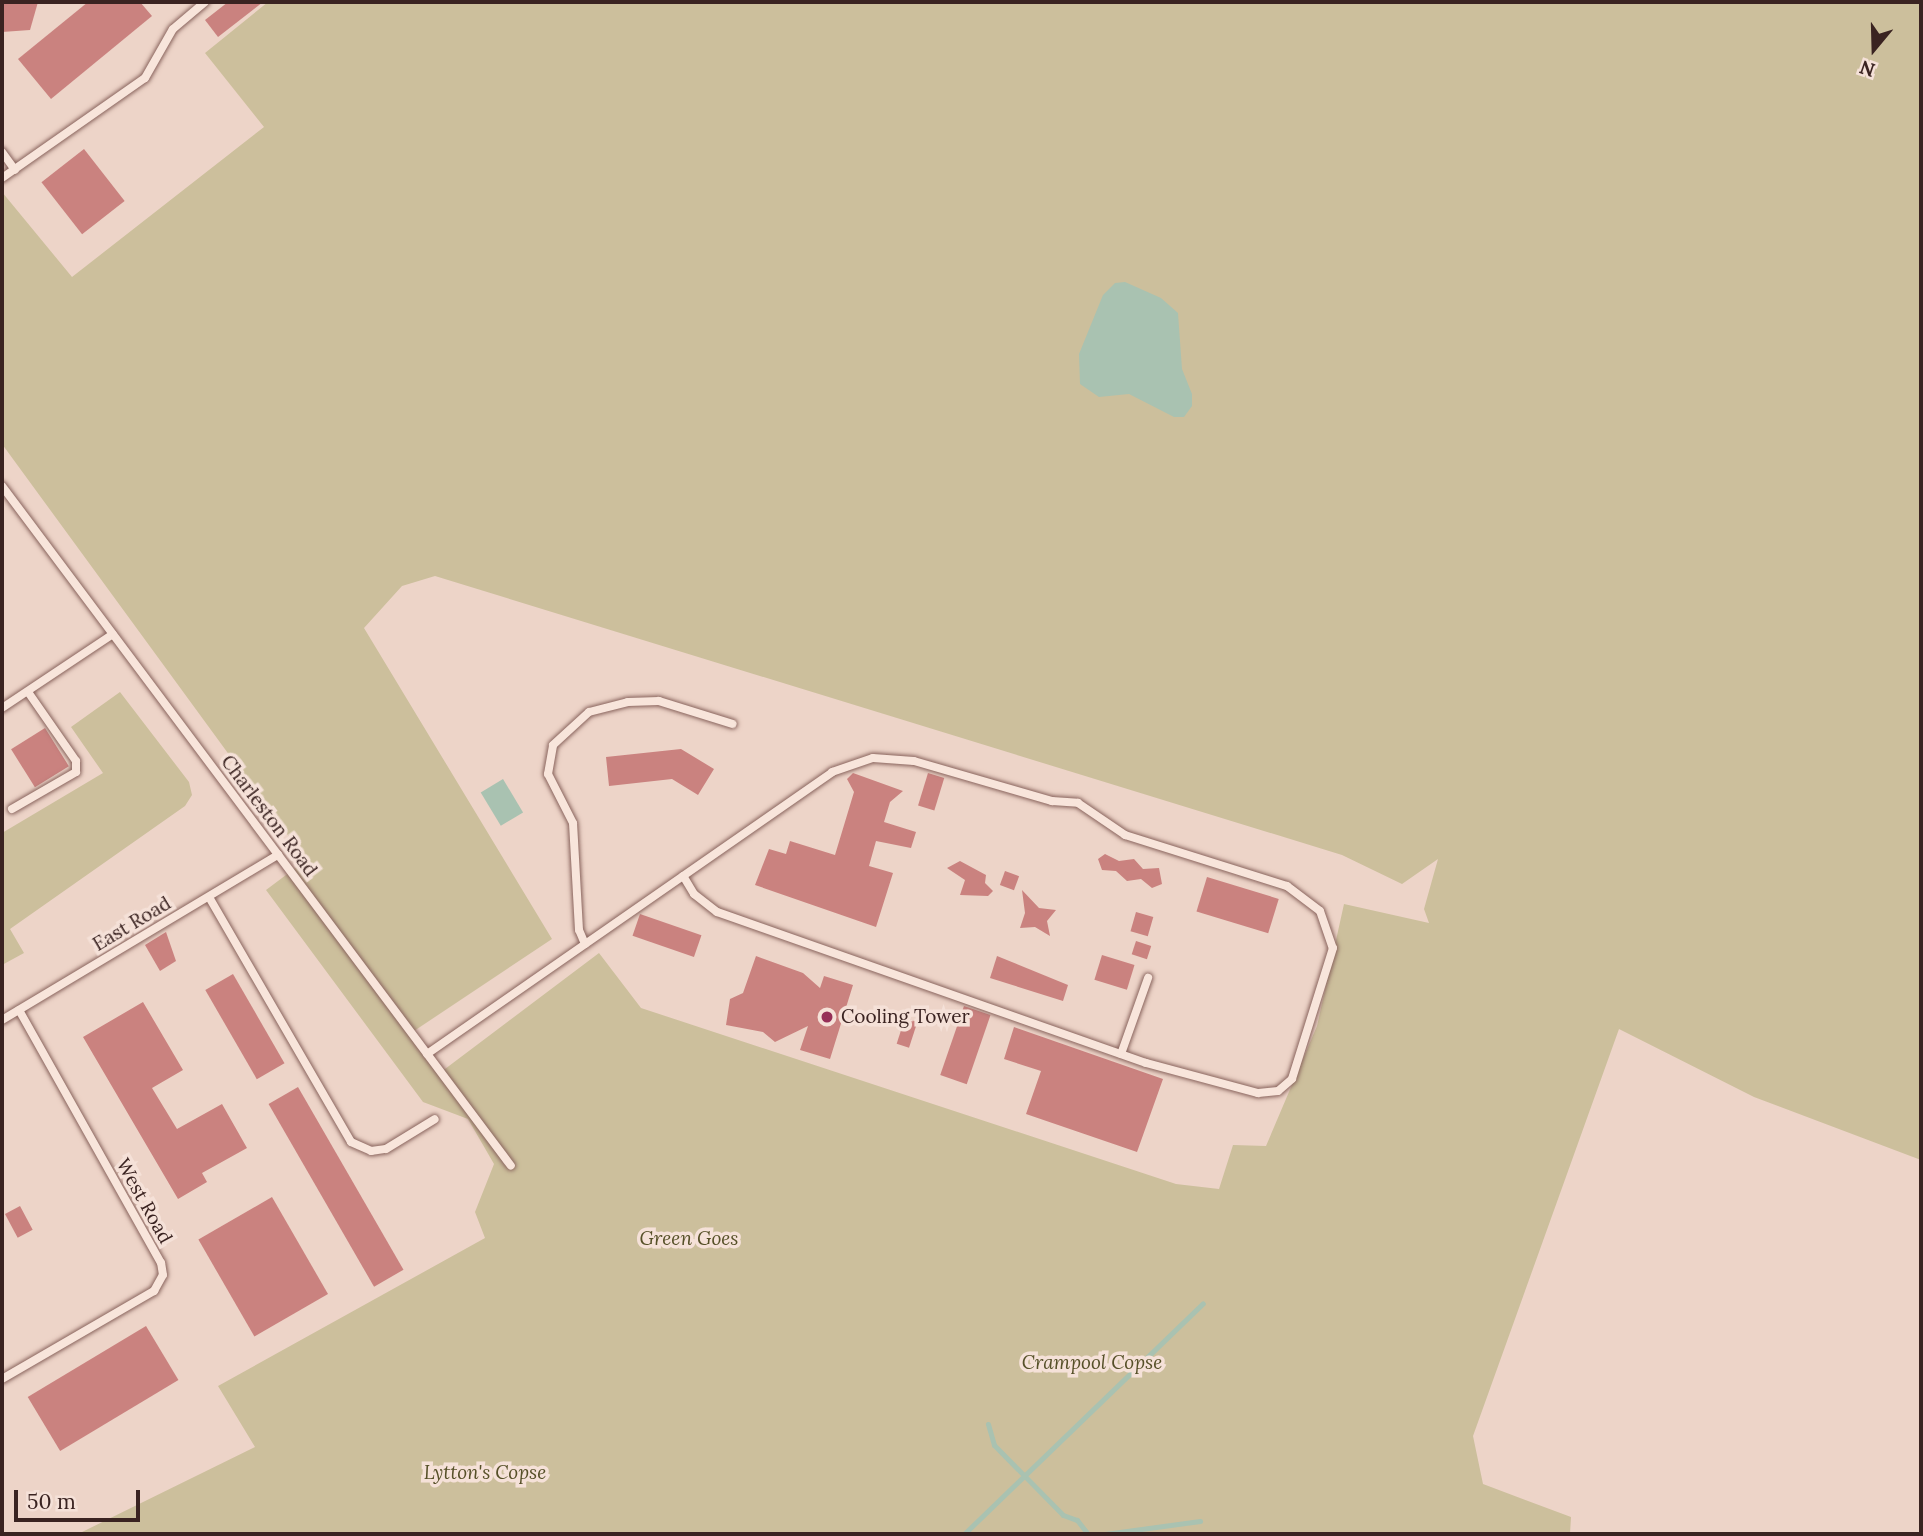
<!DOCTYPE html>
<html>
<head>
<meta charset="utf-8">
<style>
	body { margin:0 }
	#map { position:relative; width:1923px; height:1536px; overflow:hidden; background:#edd4c8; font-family:Lora,serif }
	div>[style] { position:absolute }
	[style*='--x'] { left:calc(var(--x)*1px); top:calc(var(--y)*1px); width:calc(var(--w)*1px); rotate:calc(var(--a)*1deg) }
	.green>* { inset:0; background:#ccbf9c }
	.water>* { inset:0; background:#a9c2b1; transform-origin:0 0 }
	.stream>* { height:5px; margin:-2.5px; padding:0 2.5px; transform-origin:2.5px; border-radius:2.5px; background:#a9c2b1 }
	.building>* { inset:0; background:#ca827f; transform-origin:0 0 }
	.roads { filter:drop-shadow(0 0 2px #89645d) drop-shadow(0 0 2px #89645d) }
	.service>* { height:8px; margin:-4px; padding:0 4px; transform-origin:4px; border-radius:4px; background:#f8e5db }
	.dots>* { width:19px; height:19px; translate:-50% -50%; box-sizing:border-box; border:4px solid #f5e1d8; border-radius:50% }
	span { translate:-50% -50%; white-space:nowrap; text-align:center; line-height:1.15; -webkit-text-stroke:7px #f5e1d8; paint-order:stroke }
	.street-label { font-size:19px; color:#3a2321 }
	.poi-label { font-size:19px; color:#3a2321 }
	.left { translate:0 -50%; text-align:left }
	.park-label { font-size:19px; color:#565028; font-style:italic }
	.frame { position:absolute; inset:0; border:4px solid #3a2321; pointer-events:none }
	.north { position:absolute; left:1839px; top:14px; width:70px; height:70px; -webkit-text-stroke:5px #f5e1d8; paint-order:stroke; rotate:199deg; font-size:19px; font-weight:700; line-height:28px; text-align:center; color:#3a2321 }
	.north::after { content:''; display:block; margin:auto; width:24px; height:32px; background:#3a2321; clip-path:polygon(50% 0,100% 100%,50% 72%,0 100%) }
	.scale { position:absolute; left:14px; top:1490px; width:126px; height:32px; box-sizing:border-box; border:4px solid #3a2321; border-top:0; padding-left:9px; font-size:21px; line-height:24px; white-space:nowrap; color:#3a2321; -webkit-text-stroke:5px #f5e1d8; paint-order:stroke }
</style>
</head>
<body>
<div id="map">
	<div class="green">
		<div style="clip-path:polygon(evenodd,268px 2px,1921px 2px,1921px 1160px,1754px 1097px,1619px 1029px,1473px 1436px,1483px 1484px,1571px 1517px,1570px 1534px,78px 1534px,255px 1447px,218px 1386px,485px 1238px,475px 1212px,494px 1164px,468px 1119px,423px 1102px,266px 890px,306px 860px,2px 444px,2px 192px,72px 277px,264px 127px,205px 53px,268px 2px,435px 576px,1342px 855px,1402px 884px,1438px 859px,1424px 909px,1429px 923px,1344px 904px,1317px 1026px,1266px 1146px,1233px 1145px,1219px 1189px,1176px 1184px,641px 1008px,599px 953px,441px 1072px,411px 1033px,552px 939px,364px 628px,402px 586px,435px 576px)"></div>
		<div style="clip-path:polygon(120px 692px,189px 782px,192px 795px,185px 806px,10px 929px,24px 953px,2px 965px,2px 833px,103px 773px,71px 727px)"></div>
	</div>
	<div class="water">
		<div style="clip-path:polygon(1125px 282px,1161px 298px,1178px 313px,1182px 369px,1192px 394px,1192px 406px,1184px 417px,1174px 417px,1129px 394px,1099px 397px,1080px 384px,1079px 354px,1103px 295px,1115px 283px)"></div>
		<div style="left:503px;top:779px;width:39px;height:26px;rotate:59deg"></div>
	</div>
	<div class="stream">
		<div style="--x:988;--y:1424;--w:22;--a:74"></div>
		<div style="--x:994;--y:1445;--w:98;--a:45.4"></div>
		<div style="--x:1063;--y:1515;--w:15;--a:20"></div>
		<div style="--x:1077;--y:1520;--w:18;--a:52"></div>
		<div style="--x:964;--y:1534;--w:332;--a:-44"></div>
		<div style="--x:1105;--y:1534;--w:96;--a:-7.8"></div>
	</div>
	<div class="building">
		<div style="clip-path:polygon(2px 2px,38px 2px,30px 30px,2px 32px)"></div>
		<div style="clip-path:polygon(88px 2px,140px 2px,152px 16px,51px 99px,18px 59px)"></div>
		<div style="clip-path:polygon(228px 2px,263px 2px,218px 37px,205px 20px)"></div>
		<div style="left:84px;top:149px;width:66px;height:54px;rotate:52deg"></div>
		<div style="left:45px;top:728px;width:45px;height:40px;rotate:58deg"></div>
		<div style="clip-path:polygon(681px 749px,714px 769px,698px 795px,672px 779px,609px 786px,606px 757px)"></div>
		<div style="clip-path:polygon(853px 773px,903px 791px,890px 802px,884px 822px,916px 832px,911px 848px,876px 841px,869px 866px,893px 873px,876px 927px,755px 885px,769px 849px,786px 854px,790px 841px,835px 855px,854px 792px,847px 779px)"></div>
		<div style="left:928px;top:773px;width:17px;height:34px;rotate:17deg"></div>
		<div style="clip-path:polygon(1105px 854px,1119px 861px,1134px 859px,1143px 869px,1159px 868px,1162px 884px,1152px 888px,1141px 879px,1127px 881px,1116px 871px,1102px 870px,1098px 859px)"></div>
		<div style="clip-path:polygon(960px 861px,986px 875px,985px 883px,993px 891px,988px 896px,960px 895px,965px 880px,947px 868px)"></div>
		<div style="left:1005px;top:871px;width:15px;height:15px;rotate:20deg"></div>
		<div style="left:1207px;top:877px;width:75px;height:36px;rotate:17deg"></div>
		<div style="clip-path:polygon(1022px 890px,1039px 908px,1056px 910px,1047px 921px,1050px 936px,1035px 927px,1020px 928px,1025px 913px)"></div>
		<div style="left:1136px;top:912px;width:18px;height:20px;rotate:16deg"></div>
		<div style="left:640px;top:914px;width:65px;height:23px;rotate:19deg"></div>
		<div style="clip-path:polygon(166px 932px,176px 961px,160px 971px,145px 945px)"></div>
		<div style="left:1136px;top:941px;width:16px;height:14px;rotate:18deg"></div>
		<div style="left:1102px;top:955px;width:34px;height:26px;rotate:17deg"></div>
		<div style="clip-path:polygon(756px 956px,803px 973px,820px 988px,824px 976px,853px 985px,830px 1059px,800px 1050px,808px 1026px,775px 1042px,763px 1032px,726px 1025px,730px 999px,743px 993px)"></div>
		<div style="clip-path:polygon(997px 956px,1068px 985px,1063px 1001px,990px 978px)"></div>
		<div style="left:233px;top:974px;width:103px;height:32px;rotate:60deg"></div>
		<div style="clip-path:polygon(143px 1002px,183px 1070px,152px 1088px,177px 1129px,222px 1104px,247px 1148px,202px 1173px,207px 1182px,178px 1199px,83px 1037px)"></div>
		<div style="left:964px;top:1006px;width:28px;height:73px;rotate:19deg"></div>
		<div style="left:905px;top:1018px;width:13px;height:27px;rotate:18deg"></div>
		<div style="clip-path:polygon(1014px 1027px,1163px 1079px,1137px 1152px,1026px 1114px,1041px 1071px,1004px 1059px)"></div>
		<div style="left:298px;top:1087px;width:211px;height:34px;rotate:60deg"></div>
		<div style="left:272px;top:1197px;width:112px;height:85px;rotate:60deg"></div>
		<div style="left:20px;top:1206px;width:27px;height:17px;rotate:62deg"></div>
		<div style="left:146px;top:1326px;width:63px;height:138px;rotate:59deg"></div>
	</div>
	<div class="roads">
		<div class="service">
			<div style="--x:2;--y:152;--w:22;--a:54"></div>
			<div style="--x:2;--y:178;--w:174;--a:-35"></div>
			<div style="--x:145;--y:78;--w:56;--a:-60.3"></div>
			<div style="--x:173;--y:29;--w:42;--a:-40.2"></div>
			<div style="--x:2;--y:486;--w:849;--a:53.18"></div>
			<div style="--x:2;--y:708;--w:133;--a:-33.7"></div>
			<div style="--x:12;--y:809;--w:74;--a:-30"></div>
			<div style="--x:76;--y:772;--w:11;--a:-90"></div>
			<div style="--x:76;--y:761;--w:84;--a:-124.8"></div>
			<div style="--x:209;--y:897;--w:283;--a:59.9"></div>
			<div style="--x:351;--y:1142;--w:22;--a:24"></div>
			<div style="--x:371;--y:1151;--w:15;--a:-8"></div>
			<div style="--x:386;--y:1149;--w:57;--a:-31.5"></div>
			<div style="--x:585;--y:944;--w:15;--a:-113"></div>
			<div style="--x:579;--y:930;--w:107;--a:-93.2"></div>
			<div style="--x:573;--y:823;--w:55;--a:-117"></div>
			<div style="--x:548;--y:774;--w:29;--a:-80"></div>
			<div style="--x:553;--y:745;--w:49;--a:-42.5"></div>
			<div style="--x:589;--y:712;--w:40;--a:-14.4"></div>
			<div style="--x:628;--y:702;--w:31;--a:-2"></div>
			<div style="--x:659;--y:701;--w:77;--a:17.3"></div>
			<div style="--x:2;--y:1020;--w:322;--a:-30.9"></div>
			<div style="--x:427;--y:1054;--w:494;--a:-34.8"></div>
			<div style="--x:832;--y:772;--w:43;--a:-18.9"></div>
			<div style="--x:873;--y:758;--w:41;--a:4.2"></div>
			<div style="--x:914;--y:761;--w:144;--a:16.2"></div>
			<div style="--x:1052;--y:801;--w:26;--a:4"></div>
			<div style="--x:1078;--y:803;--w:57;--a:34.2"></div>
			<div style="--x:1125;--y:835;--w:170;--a:17.5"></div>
			<div style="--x:1287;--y:886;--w:41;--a:37.1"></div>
			<div style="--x:1320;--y:911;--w:39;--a:71"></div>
			<div style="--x:1333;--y:948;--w:137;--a:107.4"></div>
			<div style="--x:1292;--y:1079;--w:18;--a:139"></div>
			<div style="--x:1278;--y:1091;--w:20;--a:174"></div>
			<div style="--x:1258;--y:1093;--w:116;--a:-165"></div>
			<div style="--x:1146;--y:1063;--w:455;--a:-160.6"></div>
			<div style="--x:717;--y:912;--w:29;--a:-142"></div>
			<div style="--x:694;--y:894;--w:21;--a:-121"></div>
			<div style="--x:1121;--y:1054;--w:81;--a:-70.4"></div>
			<div style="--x:2;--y:1379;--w:176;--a:-30.1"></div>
			<div style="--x:154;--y:1291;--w:18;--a:-61"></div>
			<div style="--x:163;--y:1275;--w:12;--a:-99"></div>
			<div style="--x:161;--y:1263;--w:290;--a:-119.3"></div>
		</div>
	</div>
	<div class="dots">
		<div style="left:827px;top:1017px;background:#962f57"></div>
	</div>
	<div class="street-label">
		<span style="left:269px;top:816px;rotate:53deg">Charleston Road</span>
		<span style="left:132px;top:924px;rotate:-31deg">East Road</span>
		<span style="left:144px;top:1201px;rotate:61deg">West Road</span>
	</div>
	<div class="poi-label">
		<span class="left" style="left:841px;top:1017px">Cooling Tower</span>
	</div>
	<div class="park-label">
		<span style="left:689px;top:1239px">Green Goes</span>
		<span style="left:1092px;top:1363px">Crampool Copse</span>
		<span style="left:485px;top:1473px">Lytton's Copse</span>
	</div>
	<div class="frame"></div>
	<div class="north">N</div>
	<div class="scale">50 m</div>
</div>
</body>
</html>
